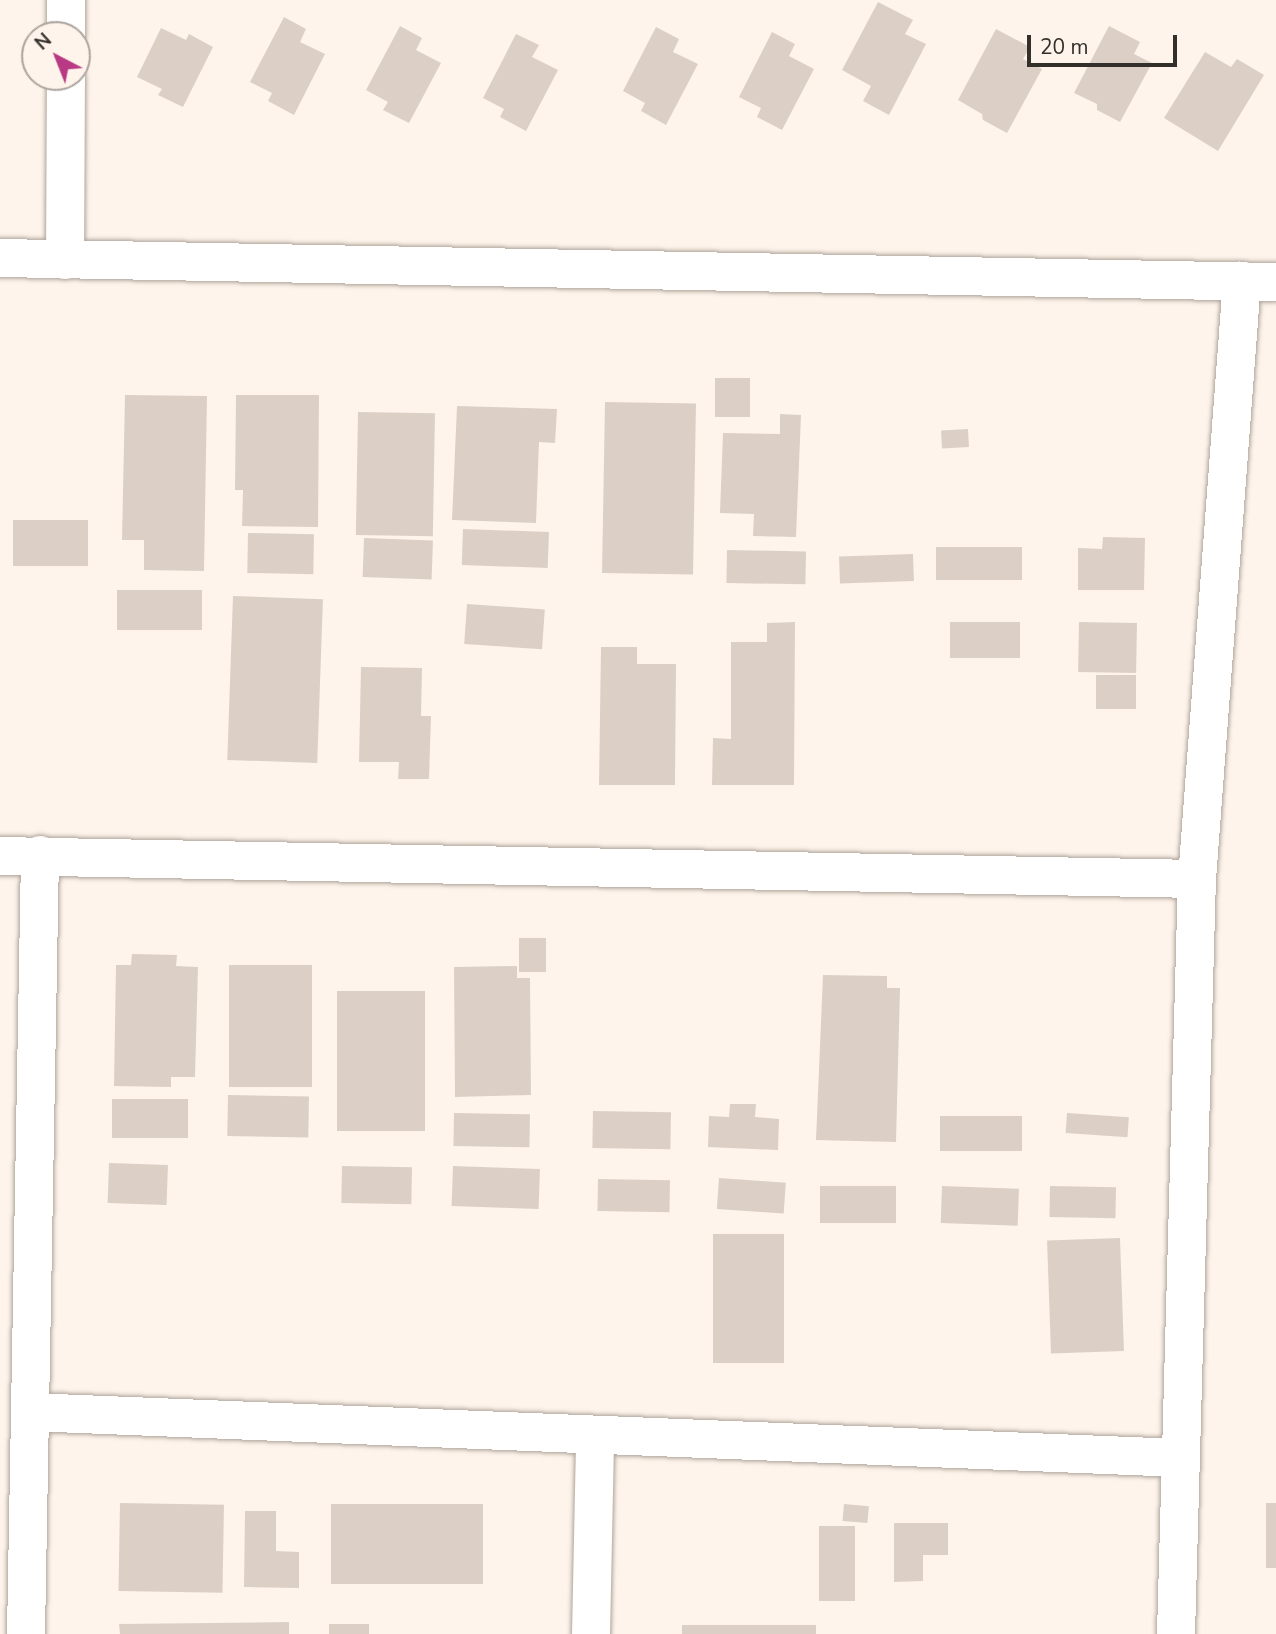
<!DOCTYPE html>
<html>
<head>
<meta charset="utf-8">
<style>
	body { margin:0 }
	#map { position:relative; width:1276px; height:1634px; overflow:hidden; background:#fef4eb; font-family:"Nunito Sans",sans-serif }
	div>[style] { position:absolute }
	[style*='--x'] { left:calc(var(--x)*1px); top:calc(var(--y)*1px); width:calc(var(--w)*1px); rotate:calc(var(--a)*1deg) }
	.building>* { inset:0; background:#dcd0c6; transform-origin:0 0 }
	.roads { filter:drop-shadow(0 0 2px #afa49a) drop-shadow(0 0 2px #afa49a) }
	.minor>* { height:38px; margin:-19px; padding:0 19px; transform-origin:19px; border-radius:19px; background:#fff }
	span { translate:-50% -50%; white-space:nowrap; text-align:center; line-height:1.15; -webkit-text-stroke:5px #fef4eb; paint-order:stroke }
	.north { position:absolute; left:21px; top:21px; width:70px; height:70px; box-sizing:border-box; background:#fef4eb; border:2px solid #ada59e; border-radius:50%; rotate:318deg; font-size:19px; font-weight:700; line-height:28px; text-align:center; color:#332f2b }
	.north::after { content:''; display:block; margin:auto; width:24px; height:32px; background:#b93984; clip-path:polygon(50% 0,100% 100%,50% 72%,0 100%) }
	.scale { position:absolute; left:1027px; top:35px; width:150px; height:32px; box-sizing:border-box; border:4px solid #332f2b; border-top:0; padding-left:9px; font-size:21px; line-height:24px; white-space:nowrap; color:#332f2b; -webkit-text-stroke:5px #fef4eb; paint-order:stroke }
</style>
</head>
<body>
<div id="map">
	<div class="building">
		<div style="clip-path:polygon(878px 2px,913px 20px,905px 34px,926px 44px,889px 115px,863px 101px,871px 86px,842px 70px)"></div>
		<div style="clip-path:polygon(284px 17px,306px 29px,300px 42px,325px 54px,294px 115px,268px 101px,272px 93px,250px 82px)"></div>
		<div style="clip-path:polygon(400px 26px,422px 38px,416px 50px,441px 63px,409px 123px,383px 110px,388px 102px,366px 90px)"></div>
		<div style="clip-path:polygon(1109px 26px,1140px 42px,1134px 54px,1152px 63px,1120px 122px,1097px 110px,1097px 104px,1074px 93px)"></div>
		<div style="clip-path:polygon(656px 27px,679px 39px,673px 52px,698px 64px,666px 125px,641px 111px,645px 103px,623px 91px)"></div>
		<div style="clip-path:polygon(161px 28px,186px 40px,189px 34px,213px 47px,183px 107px,158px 95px,162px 89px,137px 77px)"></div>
		<div style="clip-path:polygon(996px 29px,1030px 47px,1023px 59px,1042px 69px,1007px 133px,983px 120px,982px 114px,958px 100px)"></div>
		<div style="clip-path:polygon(772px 32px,795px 44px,789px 56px,814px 69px,782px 130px,757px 117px,761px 108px,739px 97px)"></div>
		<div style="clip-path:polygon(516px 34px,539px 45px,532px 57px,558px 70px,526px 131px,500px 117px,504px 109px,483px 98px)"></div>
		<div style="clip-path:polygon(1205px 52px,1231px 67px,1237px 59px,1264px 75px,1218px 151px,1164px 118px)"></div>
		<div style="left:715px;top:378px;width:35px;height:39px"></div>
		<div style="clip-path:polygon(125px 395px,207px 396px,204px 571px,144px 570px,144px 540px,122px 540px)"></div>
		<div style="clip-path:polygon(236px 395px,319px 395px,318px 527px,242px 526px,243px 490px,235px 490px)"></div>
		<div style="left:605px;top:402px;width:91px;height:171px;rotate:1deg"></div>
		<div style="clip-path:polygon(457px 406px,557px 409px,555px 443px,539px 442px,536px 523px,452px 520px)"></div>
		<div style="left:358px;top:412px;width:77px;height:123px;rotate:1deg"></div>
		<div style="clip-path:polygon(780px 414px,801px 415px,796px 537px,753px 536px,754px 514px,720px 513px,723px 433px,780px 434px)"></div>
		<div style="left:968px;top:429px;width:18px;height:27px;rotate:87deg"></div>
		<div style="left:88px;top:520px;width:46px;height:75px;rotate:90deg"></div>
		<div style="left:463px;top:529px;width:86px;height:36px;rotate:2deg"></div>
		<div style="left:248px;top:533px;width:66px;height:40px;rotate:1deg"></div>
		<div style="clip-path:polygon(1103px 537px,1145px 538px,1144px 590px,1078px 590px,1078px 548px,1102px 549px)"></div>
		<div style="left:364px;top:538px;width:69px;height:39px;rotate:2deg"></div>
		<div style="left:936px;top:547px;width:86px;height:33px"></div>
		<div style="left:727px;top:550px;width:79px;height:33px;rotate:1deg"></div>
		<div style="left:913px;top:554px;width:27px;height:74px;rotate:88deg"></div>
		<div style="left:202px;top:590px;width:40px;height:85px;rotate:90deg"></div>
		<div style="left:233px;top:596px;width:90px;height:164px;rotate:2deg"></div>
		<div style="left:467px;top:604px;width:78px;height:40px;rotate:4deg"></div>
		<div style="clip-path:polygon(795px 622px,794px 785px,712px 785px,713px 738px,731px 739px,731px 642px,767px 642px,767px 623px)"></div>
		<div style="left:950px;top:622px;width:70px;height:36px"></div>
		<div style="left:1079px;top:622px;width:58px;height:50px;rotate:1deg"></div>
		<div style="clip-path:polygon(601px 647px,637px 647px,637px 664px,676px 664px,675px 785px,599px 785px)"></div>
		<div style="clip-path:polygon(361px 667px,422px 668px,421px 716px,431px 716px,429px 779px,398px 779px,399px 762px,359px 762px)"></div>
		<div style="left:1096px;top:675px;width:40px;height:34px"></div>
		<div style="left:519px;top:938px;width:27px;height:34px"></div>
		<div style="clip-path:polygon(132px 954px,177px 955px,176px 966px,198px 967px,195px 1077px,171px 1077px,171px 1087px,114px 1086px,116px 965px,131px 965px)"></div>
		<div style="left:312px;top:965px;width:122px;height:83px;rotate:90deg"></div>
		<div style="clip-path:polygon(517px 966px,517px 978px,530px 978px,531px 1095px,455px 1097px,454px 967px)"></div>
		<div style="clip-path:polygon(823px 975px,887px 976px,887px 988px,900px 988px,896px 1142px,816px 1140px)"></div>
		<div style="left:337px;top:991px;width:88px;height:140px"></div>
		<div style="left:228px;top:1095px;width:81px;height:41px;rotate:1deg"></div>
		<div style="left:188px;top:1099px;width:39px;height:76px;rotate:90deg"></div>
		<div style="clip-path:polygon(730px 1104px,756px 1104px,755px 1117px,779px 1119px,778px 1150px,708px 1147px,709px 1116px,729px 1117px)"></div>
		<div style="left:593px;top:1111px;width:78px;height:37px;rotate:1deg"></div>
		<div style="left:454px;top:1113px;width:76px;height:33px;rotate:1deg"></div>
		<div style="left:1067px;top:1113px;width:62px;height:20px;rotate:4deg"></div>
		<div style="left:940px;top:1116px;width:82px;height:35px"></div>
		<div style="left:109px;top:1163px;width:59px;height:40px;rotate:2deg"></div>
		<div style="left:342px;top:1166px;width:70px;height:37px;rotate:1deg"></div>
		<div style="left:453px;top:1166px;width:87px;height:40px;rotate:2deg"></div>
		<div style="left:719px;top:1178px;width:67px;height:31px;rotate:4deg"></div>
		<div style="left:598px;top:1179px;width:72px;height:32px;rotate:1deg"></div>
		<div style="left:896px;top:1186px;width:37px;height:76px;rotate:90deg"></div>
		<div style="left:942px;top:1186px;width:77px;height:37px;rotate:2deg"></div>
		<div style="left:1050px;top:1186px;width:66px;height:31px;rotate:1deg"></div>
		<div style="left:713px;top:1234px;width:71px;height:129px"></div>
		<div style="left:1120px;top:1238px;width:113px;height:73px;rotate:88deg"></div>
		<div style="left:120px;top:1503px;width:104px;height:88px;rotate:1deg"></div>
		<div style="left:1266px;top:1503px;width:10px;height:65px"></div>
		<div style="left:331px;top:1504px;width:152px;height:80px"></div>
		<div style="left:844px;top:1504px;width:25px;height:17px;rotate:5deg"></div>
		<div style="clip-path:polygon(245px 1511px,276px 1511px,276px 1551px,299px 1552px,299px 1588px,244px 1587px)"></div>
		<div style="clip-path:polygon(894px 1523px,948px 1523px,948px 1555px,923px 1555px,923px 1581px,894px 1582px)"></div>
		<div style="left:819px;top:1526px;width:36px;height:75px"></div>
		<div style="clip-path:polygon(289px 1622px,289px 1634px,120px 1634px,119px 1624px)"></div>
		<div style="left:329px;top:1624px;width:40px;height:10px"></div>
		<div style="left:816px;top:1625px;width:9px;height:134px;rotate:90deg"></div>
	</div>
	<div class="roads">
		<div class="minor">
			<div style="--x:66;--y:35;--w:35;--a:-90"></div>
			<div style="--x:0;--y:258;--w:1276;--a:1.08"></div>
			<div style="--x:65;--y:260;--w:183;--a:-89.7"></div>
			<div style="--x:0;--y:856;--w:1197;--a:1.1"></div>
			<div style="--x:30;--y:1412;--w:1152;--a:2.29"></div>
			<div style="--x:26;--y:1634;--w:779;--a:-88.97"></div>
			<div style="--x:591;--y:1634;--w:198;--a:-88.8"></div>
			<div style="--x:1176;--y:1634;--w:755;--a:-88.41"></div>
			<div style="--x:1197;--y:879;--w:600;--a:-85.7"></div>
		</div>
	</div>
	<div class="north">N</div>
	<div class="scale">20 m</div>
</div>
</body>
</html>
